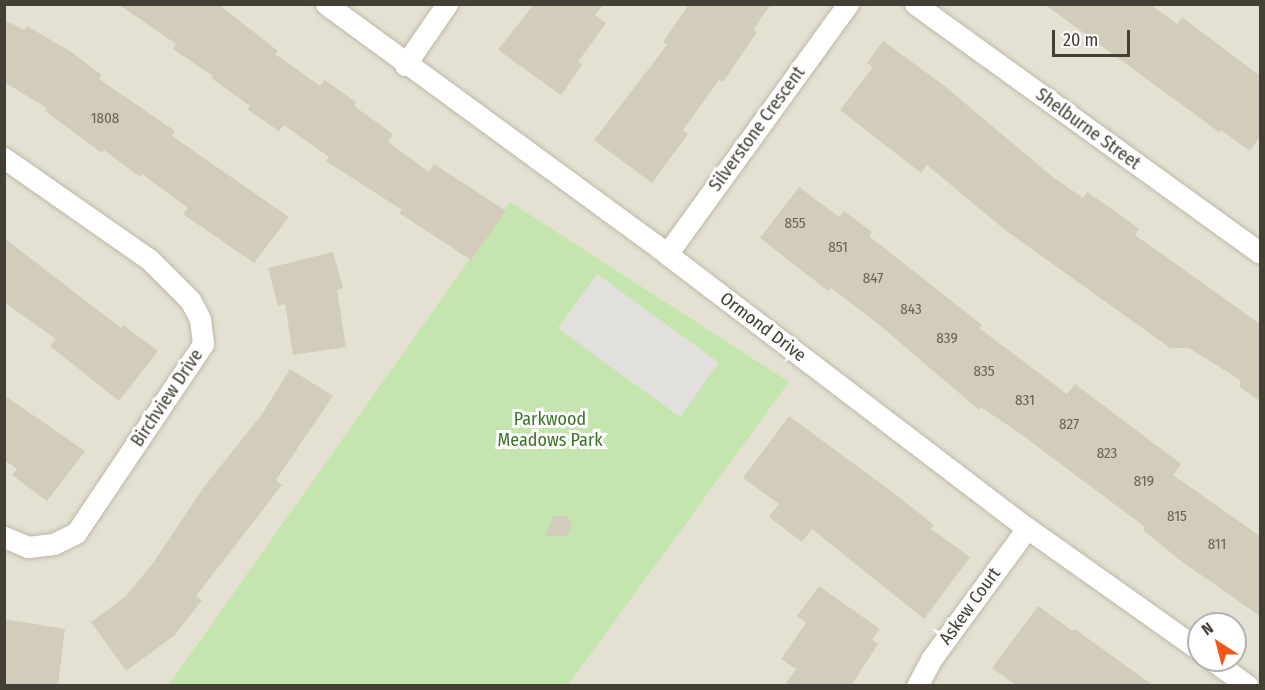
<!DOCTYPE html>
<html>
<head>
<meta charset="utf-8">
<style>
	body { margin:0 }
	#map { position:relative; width:1265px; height:690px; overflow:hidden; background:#f1efe4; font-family:"Fira Sans Condensed",sans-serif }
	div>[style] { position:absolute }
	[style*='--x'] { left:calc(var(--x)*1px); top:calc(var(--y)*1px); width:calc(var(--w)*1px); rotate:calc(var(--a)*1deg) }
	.residential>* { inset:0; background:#e5e1d2 }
	.green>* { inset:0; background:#c4e5ad }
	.parking>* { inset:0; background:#e2e0dc; transform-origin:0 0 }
	.building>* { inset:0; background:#d2ccba }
	.roads { filter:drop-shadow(0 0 2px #bcb8a7) drop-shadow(0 0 2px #bcb8a7) }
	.minor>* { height:21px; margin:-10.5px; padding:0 10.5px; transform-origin:10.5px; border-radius:10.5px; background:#fff }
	span { translate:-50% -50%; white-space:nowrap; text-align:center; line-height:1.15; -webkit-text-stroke:6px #fff; paint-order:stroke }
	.number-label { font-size:15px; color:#676256 }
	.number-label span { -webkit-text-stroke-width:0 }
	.street-label { font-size:18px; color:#433f34 }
	.park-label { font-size:18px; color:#3c722a }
	.frame { position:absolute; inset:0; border:6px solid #433f34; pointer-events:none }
	.north { position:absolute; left:1187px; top:612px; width:60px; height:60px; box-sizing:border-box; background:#fff; border:2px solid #b4b2ae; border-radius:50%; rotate:324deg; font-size:16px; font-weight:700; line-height:24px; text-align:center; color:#433f34 }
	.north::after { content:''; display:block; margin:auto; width:21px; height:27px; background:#f35719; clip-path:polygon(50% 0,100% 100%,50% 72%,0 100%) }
	.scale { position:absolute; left:1052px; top:30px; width:78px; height:27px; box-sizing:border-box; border:3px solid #433f34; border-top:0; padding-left:8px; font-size:18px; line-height:21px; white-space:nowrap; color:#433f34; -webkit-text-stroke:4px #fff; paint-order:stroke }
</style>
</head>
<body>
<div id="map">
	<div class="residential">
		<div style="clip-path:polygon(evenodd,4px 5px,1260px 5px,1260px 685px,5px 685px,4px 5px,1199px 624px,1235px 624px,1235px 660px,1199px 660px,1199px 624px)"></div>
	</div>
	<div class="green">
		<div style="clip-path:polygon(510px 202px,789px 382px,568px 685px,168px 686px)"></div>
	</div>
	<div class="parking">
		<div style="left:597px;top:274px;width:151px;height:67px;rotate:36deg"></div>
	</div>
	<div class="building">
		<div style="clip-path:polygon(118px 4px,218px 4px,278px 51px,275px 54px,320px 86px,325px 80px,356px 102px,354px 106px,393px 134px,388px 142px,429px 172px,434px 164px,506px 211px,471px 260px,399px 213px,402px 210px,326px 161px,329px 157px,284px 125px,279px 131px,247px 109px,250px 106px,211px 78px,213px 76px,173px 49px,176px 44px)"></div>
		<div style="clip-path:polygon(534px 4px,604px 4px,595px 15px,606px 23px,578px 62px,582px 65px,561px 95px,498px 50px)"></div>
		<div style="clip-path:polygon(689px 4px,771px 4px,753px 30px,757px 32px,723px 82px,719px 80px,683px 130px,688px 134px,652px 183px,594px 140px,667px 45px,663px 42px)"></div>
		<div style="clip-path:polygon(1044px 4px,1150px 4px,1177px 24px,1182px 17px,1260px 76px,1260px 137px,1250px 151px,1221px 130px,1219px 132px)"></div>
		<div style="clip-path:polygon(4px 20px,25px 30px,27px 26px,71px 52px,102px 75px,99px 79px,175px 131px,172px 136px,289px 217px,254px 263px,183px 214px,188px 208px,142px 174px,140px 177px,104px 150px,102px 153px,45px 111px,47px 108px,4px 82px)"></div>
		<div style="clip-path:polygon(883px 41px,942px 84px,1053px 177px,1083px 198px,1087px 192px,1115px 211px,1139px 229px,1135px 235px,1260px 324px,1260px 401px,1240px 387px,1240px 380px,1189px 348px,1170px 348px,1005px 230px,927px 165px,921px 173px,840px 110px,873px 67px,867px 63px)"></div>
		<div style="clip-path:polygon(799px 187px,839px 217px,844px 211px,872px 232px,869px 236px,982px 325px,979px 328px,1067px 394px,1075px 384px,1181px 464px,1173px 475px,1260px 536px,1260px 616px,1181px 561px,1143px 530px,1145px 527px,1022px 435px,981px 407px,979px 410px,877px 323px,831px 288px,828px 291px,760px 238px)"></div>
		<div style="clip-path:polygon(4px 238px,121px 328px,123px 325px,158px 351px,119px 401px,50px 346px,56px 339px,4px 302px)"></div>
		<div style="clip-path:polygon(333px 252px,343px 288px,337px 290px,346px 347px,293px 355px,285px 304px,278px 306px,268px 268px)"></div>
		<div style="clip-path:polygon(290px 369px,333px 396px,276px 480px,282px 485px,196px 596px,202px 600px,175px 635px,126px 671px,91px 622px,126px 596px,153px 563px,204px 487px,262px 414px)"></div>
		<div style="clip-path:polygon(4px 395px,85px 451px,47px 501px,12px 475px,17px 469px,4px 460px)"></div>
		<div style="clip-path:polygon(789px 416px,895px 494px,934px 525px,931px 529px,970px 557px,924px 619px,812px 529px,802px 542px,769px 517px,779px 504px,743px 478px)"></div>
		<div style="clip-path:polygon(554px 516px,566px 516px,572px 525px,567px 536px,545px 536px)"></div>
		<div style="clip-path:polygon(819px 586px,880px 629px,872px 640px,878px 644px,851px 686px,784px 686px,796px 669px,781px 659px,806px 623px,797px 616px)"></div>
		<div style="clip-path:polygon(1038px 606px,1073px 631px,1075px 629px,1154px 686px,1017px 686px,992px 668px)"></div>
		<div style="clip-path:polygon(4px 619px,65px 629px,58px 686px,4px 686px)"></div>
	</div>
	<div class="roads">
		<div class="minor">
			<div style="--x:326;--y:4;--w:423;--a:36.2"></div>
			<div style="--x:667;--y:254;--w:452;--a:37.3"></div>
			<div style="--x:1027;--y:528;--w:211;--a:35.3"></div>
			<div style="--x:915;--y:4;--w:425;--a:35.8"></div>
			<div style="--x:405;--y:65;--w:74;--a:-55.5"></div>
			<div style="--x:4;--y:158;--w:177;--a:34.9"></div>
			<div style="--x:149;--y:259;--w:58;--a:45"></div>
			<div style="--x:190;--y:300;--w:21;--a:62"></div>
			<div style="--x:200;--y:319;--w:25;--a:83"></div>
			<div style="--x:203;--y:344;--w:228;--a:123.9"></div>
			<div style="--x:76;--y:533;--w:25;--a:154"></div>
			<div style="--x:53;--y:544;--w:25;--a:173"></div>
			<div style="--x:28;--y:547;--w:26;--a:-157"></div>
			<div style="--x:667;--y:254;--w:309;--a:-54.1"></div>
			<div style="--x:1212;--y:660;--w:44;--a:35.8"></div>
			<div style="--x:917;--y:686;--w:32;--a:-62"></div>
			<div style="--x:932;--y:658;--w:161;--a:-53.8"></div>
		</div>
	</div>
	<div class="number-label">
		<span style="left:105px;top:119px">1808</span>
		<span style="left:795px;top:224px">855</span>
		<span style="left:838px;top:248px">851</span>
		<span style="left:873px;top:279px">847</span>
		<span style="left:911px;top:310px">843</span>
		<span style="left:947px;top:339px">839</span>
		<span style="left:984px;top:372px">835</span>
		<span style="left:1025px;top:401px">831</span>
		<span style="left:1069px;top:425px">827</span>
		<span style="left:1107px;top:454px">823</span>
		<span style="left:1144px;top:482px">819</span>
		<span style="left:1177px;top:517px">815</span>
		<span style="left:1217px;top:545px">811</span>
	</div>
	<div class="street-label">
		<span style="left:757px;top:129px;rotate:-54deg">Silverstone Crescent</span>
		<span style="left:1088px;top:129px;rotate:36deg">Shelburne Street</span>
		<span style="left:763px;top:327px;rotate:37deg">Ormond Drive</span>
		<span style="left:167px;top:398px;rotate:-56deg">Birchview Drive</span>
		<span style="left:970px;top:606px;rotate:-54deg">Askew Court</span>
	</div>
	<div class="park-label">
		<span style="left:550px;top:430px">Parkwood<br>Meadows Park</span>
	</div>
	<div class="frame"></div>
	<div class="north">N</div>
	<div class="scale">20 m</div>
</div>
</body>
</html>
